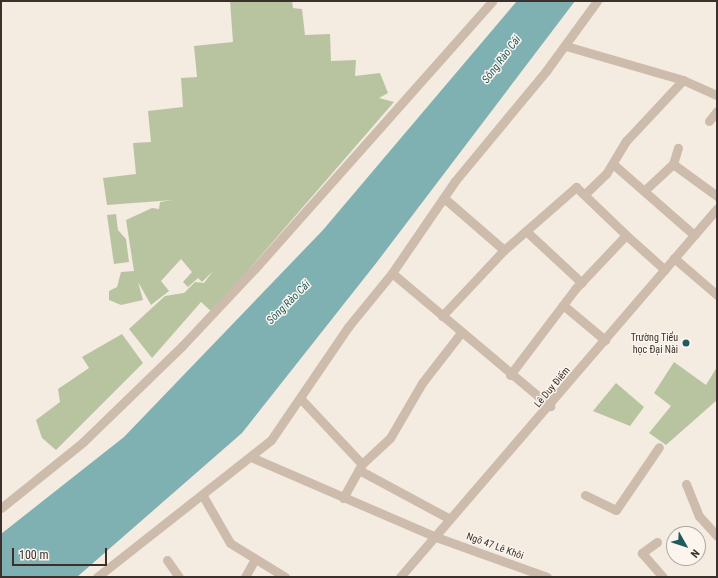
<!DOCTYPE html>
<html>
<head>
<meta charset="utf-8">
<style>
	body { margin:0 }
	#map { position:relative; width:718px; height:578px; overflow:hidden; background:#f4ebe1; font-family:"Roboto Condensed",sans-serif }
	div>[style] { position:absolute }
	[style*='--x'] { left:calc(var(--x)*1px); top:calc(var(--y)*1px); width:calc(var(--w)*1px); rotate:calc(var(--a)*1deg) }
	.green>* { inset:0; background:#b8c4a0 }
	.water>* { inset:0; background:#7fb0b2 }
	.minor>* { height:9px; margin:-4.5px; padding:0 4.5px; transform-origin:4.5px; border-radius:4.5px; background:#cdbbac }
	.dots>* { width:11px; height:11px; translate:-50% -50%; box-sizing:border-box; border:2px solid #fbf5ee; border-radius:50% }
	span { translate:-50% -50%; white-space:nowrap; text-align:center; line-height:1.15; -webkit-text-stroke:3px #fbf5ee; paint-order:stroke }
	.poi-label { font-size:10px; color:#3b302b }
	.right { translate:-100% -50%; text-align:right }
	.street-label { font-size:10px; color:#3b302b }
	.water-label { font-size:11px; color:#1f5a5e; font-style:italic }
	.frame { position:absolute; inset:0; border:2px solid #3b302b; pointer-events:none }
	.north { position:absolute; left:666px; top:526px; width:40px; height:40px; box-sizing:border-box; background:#fbf5ee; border:1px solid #aea6a0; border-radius:50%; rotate:129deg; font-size:11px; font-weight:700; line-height:16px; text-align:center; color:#3b302b }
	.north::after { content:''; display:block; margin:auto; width:14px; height:18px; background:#1f5a5e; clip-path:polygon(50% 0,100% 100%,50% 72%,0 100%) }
	.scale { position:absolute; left:12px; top:548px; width:95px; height:18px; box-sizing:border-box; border:2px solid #3b302b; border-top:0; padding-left:5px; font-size:12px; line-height:14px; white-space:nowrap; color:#3b302b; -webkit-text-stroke:3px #fbf5ee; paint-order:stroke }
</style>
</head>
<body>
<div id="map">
	<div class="green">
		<div style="clip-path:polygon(230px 1px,292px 1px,293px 8px,302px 9px,305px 35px,330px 34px,331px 61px,356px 60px,355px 76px,380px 73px,388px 93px,379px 98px,394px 102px,212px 312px,201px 302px,152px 358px,129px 329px,165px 296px,184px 293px,195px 282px,204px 283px,213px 271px,202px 282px,198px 278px,188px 287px,183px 282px,192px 272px,181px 259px,161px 281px,169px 291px,151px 305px,138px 282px,143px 300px,121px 305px,109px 300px,109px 291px,117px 287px,121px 272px,134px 271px,126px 220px,152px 208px,159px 209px,160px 202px,173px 200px,107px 205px,103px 178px,136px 174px,133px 143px,151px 142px,148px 111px,183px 107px,181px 78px,197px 77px,194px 46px,233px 42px)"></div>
		<div style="clip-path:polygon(116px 214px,118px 230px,126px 239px,129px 262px,114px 264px,107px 215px)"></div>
		<div style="clip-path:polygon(122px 334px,143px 363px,56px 450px,42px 438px,36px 420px,60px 402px,58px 389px,89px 368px,82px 357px)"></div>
		<div style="clip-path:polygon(674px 362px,706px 385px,717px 367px,717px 400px,666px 445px,649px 433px,671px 406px,654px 393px)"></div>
		<div style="clip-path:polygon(616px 383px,644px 407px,630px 426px,593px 411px)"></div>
	</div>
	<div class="water">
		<div style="clip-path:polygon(517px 1px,575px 1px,377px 262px,242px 433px,77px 577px,1px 577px,1px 534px,124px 437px,323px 230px)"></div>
	</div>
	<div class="minor">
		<div style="--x:566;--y:46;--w:122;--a:16.2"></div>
		<div style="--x:683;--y:80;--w:37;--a:24"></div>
		<div style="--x:709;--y:121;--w:13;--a:-51"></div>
		<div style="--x:613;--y:164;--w:108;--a:41.2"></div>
		<div style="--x:673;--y:164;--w:54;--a:36"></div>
		<div style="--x:645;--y:190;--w:38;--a:-43"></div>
		<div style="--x:673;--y:164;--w:17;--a:-73"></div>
		<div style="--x:585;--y:194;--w:29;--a:-44"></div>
		<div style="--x:606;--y:174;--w:39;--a:-59"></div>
		<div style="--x:626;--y:141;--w:83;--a:-46.9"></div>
		<div style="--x:444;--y:198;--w:79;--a:40.9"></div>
		<div style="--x:526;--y:231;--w:76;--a:42.9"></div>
		<div style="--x:674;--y:258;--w:57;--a:40.7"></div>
		<div style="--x:392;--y:273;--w:112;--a:-55.6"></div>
		<div style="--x:455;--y:181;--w:143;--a:-50.4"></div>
		<div style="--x:546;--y:71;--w:87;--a:-53.9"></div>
		<div style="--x:563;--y:305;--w:55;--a:39.8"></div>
		<div style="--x:442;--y:316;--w:91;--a:-46.8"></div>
		<div style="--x:504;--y:250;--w:96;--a:-41.2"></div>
		<div style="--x:576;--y:187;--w:69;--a:43.8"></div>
		<div style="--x:510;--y:375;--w:108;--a:-52.9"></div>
		<div style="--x:575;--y:289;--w:74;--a:-46.6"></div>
		<div style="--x:626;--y:235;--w:52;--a:41.9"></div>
		<div style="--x:300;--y:398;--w:91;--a:46.8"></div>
		<div style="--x:251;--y:457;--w:202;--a:23.4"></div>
		<div style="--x:436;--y:537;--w:118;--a:19.8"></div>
		<div style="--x:359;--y:470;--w:103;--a:28.3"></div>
		<div style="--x:686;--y:484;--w:35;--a:68"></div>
		<div style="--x:699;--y:516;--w:27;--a:48"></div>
		<div style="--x:585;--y:495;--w:34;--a:26"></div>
		<div style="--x:616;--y:510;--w:76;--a:-55.7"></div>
		<div style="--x:203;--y:496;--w:54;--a:60.1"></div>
		<div style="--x:230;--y:543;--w:65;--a:31.7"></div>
		<div style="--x:343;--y:498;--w:39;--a:-61"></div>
		<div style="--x:362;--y:464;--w:38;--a:-43"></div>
		<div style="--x:390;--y:438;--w:64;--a:-59.8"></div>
		<div style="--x:422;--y:383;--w:62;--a:-52.2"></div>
		<div style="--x:1;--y:508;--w:105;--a:-38.8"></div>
		<div style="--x:83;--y:442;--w:139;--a:-44.1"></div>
		<div style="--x:183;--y:345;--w:110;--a:-46.8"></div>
		<div style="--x:258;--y:265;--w:353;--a:-48.4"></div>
		<div style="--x:657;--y:542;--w:19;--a:144"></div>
		<div style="--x:642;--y:553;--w:32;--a:49"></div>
		<div style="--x:167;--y:560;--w:21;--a:55"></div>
		<div style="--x:97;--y:577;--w:221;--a:-38.2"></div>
		<div style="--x:271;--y:440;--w:137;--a:-55.7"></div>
		<div style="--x:348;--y:327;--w:70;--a:-50.8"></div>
		<div style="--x:392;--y:273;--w:207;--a:40.1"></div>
		<div style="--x:245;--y:577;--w:21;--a:-61"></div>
		<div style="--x:400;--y:577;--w:486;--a:-49.3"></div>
	</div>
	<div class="dots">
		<div style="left:686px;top:343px;background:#1f5a5e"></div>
	</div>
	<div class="poi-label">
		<span class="right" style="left:678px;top:343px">Trường Tiểu<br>học Đại Nài</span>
	</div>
	<div class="street-label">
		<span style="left:552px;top:387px;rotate:-50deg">Lê Duy Điếm</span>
		<span style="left:495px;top:546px;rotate:20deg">Ngõ 47 Lê Khôi</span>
	</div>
	<div class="water-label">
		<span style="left:502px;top:60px;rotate:-53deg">Sông Rào Cái</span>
		<span style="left:289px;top:303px;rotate:-45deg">Sông Rào Cái</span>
	</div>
	<div class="frame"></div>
	<div class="north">N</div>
	<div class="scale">100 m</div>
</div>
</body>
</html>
